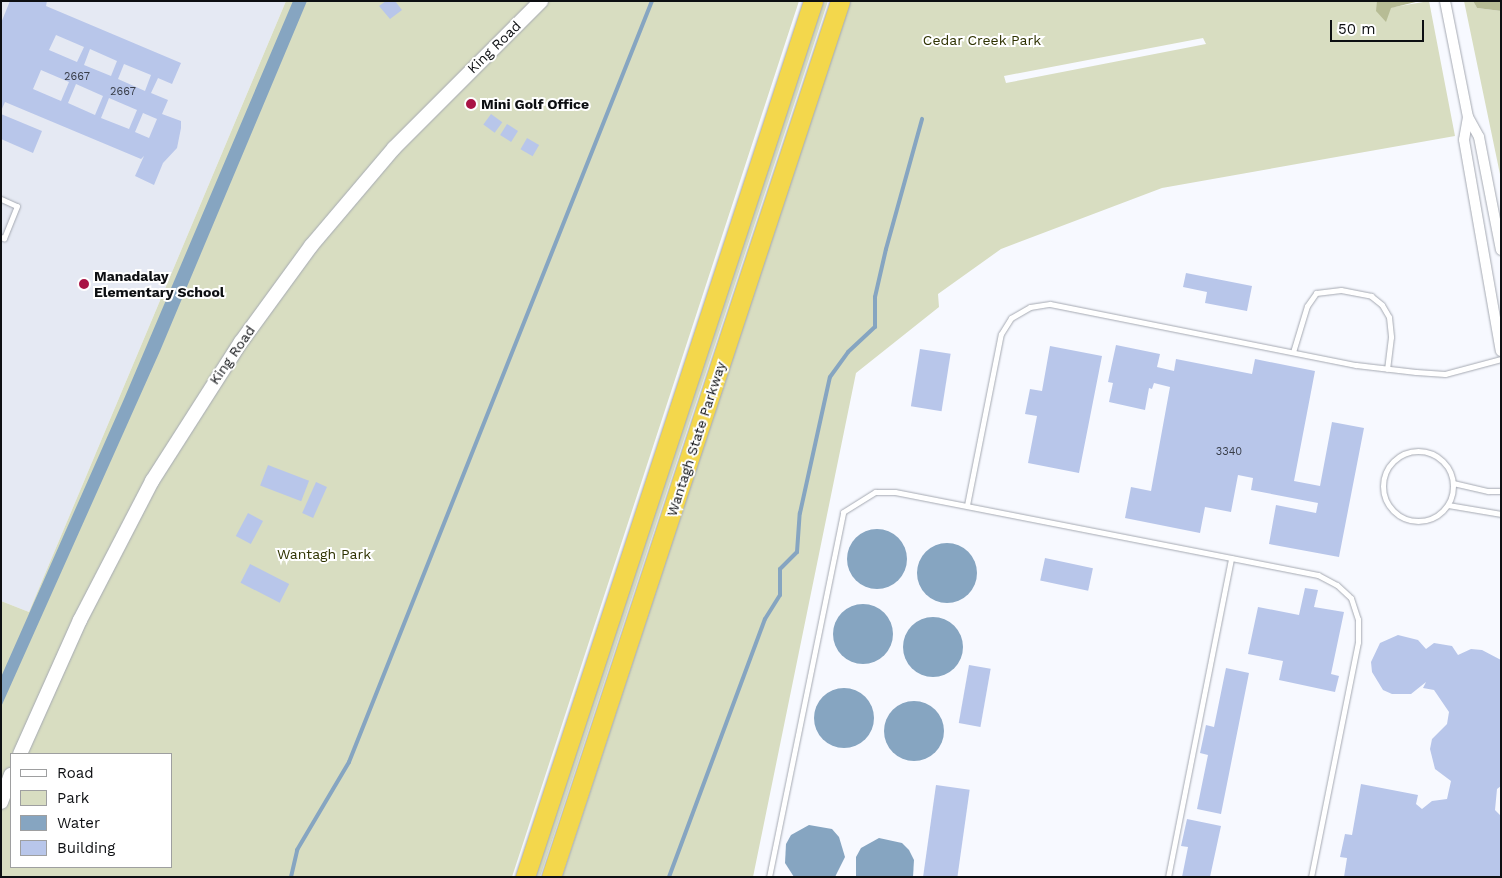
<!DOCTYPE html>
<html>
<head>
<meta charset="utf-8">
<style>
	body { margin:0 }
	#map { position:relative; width:1502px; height:878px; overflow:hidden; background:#f7f9ff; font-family:"Work Sans",sans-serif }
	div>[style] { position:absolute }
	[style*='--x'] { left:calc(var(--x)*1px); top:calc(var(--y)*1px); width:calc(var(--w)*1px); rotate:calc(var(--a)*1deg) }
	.built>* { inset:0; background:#e5e9f3 }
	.green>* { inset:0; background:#d8ddc1 }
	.forest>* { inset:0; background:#b7bc95 }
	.water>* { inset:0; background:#86a5c1 }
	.round { border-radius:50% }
	.stream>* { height:4px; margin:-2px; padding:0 2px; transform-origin:2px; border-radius:2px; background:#86a5c1 }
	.building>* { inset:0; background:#b8c6ea; transform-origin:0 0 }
	.roads { filter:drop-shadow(0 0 1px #a5a9b2) drop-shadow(0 0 1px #a5a9b2) }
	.lane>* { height:5px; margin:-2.5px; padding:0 2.5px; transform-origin:2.5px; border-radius:2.5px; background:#fff }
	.lane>.ring { margin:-2.5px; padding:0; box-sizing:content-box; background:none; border:5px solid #fff; border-radius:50% }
	.street>* { height:10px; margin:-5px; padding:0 5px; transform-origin:5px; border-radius:5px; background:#fff }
	.secondary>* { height:14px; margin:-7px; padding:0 7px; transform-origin:7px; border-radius:7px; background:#fff }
	.highway>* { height:19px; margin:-9.5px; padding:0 9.5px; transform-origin:9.5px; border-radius:9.5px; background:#f3d74c }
	.dots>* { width:14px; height:14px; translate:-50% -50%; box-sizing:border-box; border:2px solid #fff; border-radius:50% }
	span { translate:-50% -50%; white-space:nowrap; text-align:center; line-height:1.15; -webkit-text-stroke:4px #fff; paint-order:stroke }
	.number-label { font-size:11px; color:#383d48 }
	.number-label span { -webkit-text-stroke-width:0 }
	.park-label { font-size:14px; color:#2e3201 }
	.street-label { font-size:14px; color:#0d0f12 }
	.poi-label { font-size:14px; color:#0d0f12; font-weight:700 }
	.left { translate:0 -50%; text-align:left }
	.frame { position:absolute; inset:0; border:2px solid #0d0f12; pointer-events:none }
	.legend { position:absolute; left:10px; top:753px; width:162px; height:115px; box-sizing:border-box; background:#fff; border:1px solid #9e9fa0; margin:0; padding:6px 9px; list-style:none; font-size:15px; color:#0d0f12 }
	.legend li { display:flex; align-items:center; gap:10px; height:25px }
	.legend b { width:25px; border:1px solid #9e9fa0 }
	.scale { position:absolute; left:1330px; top:20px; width:94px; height:22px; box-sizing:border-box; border:2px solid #0d0f12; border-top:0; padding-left:6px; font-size:15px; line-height:18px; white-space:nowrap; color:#0d0f12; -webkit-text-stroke:4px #fff; paint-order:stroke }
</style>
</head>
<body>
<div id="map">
	<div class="built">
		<div style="clip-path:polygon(1px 1px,286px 1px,29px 612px,1px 601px)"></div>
	</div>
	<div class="green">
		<div style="clip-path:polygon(evenodd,286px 1px,799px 1px,512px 877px,1px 877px,1px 601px,29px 612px,286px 1px,11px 754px,171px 754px,171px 867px,11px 867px,11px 754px)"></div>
		<div style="clip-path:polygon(822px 1px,828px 1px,570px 786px,540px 877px,533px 877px)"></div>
		<div style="clip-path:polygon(evenodd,850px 1px,1402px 1px,1376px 10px,1429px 1px,1455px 136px,1162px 188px,1001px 249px,938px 294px,939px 307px,856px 373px,753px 877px,562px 877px,850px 1px,1203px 38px,1206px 44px,1006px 83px,1004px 76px,1203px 38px)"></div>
		<div style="clip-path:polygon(1464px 1px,1473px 1px,1477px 8px,1501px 11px,1501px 179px)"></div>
	</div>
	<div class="forest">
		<div style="clip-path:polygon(1377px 1px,1420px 1px,1391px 8px,1386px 22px,1376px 11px)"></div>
		<div style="clip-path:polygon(1473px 1px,1501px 1px,1501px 11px,1477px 8px)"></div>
	</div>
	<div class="water">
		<div style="clip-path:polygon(293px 1px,307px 1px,160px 351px,1px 707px,1px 677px,124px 399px)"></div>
		<div class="round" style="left:847px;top:529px;width:60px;height:60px"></div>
		<div class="round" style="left:917px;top:543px;width:60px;height:60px"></div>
		<div class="round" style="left:833px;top:604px;width:60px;height:60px"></div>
		<div class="round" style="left:903px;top:617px;width:60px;height:60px"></div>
		<div class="round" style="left:814px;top:688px;width:60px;height:60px"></div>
		<div class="round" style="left:884px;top:701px;width:60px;height:60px"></div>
		<div style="clip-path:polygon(809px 825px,832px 829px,839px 837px,845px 857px,835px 877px,794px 877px,785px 863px,786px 844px,791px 835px)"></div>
		<div style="clip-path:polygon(879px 838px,902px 843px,909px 850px,914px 860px,913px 877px,856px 877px,856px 857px,861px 848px)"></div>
	</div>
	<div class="stream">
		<div style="--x:291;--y:877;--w:28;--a:-77"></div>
		<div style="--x:297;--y:850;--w:102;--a:-59.4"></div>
		<div style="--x:349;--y:762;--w:819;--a:-68.29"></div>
		<div style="--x:669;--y:877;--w:275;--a:-69.6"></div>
		<div style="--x:765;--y:619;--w:28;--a:-58"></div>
		<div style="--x:780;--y:595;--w:26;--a:-90"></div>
		<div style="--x:780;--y:569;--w:24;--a:-45"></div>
		<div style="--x:797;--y:552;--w:39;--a:-86"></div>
		<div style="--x:800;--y:513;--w:139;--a:-77.6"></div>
		<div style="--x:830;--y:377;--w:31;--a:-54"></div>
		<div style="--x:848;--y:352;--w:37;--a:-43"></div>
		<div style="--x:875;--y:327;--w:30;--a:-90"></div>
		<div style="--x:875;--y:297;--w:49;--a:-77.1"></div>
		<div style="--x:886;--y:249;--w:135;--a:-74.5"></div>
	</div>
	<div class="building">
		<div style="clip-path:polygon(evenodd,10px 1px,47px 1px,46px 6px,181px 63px,172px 84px,158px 78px,151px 93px,168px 100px,162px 114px,181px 121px,181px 128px,177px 148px,163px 163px,154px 185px,135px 176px,144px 156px,141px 159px,5px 102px,1px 111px,1px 23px,10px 1px,56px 35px,84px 47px,77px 62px,49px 50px,56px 35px,10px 1px,90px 49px,117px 61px,111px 76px,84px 65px,90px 49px,10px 1px,124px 64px,151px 75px,145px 91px,118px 79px,124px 64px,10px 1px,41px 70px,69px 82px,61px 101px,33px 89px,41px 70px,10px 1px,76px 84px,103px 96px,95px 115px,68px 103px,76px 84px,10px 1px,109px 98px,137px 110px,129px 129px,101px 118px,109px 98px,10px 1px,143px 113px,157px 119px,149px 138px,135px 132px,143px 113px)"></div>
		<div style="clip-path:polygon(386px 1px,395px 1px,402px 10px,390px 19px,379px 6px)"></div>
		<div style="left:471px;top:97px;width:10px;height:10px;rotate:45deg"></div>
		<div style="clip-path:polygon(1px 114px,42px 131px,33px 153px,1px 139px)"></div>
		<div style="left:491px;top:114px;width:14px;height:13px;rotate:36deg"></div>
		<div style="left:507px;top:124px;width:13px;height:13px;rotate:32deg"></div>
		<div style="left:527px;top:138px;width:14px;height:13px;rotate:30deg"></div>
		<div style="clip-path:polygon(1186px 273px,1252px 286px,1247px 311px,1205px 303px,1207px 292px,1183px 287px)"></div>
		<div style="clip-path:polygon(1116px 345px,1160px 354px,1157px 367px,1174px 371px,1176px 359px,1252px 374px,1255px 359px,1315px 371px,1294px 481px,1320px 486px,1332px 422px,1364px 428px,1339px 557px,1269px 544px,1276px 505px,1316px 513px,1318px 503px,1251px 490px,1253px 478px,1238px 475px,1231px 512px,1205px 507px,1200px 533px,1125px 518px,1131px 487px,1151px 491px,1170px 387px,1154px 383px,1152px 389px,1149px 388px,1145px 410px,1109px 402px,1113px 383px,1108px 382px)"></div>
		<div style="clip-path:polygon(1050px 346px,1102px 356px,1079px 473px,1028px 463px,1037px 416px,1025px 414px,1030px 389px,1042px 391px)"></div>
		<div style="left:920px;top:349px;width:31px;height:58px;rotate:9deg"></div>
		<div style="left:268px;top:465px;width:44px;height:22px;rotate:21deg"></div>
		<div style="left:316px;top:482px;width:12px;height:34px;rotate:24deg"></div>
		<div style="left:248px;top:513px;width:17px;height:26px;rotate:28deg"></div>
		<div style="left:1045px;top:558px;width:49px;height:23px;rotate:12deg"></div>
		<div style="left:250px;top:564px;width:44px;height:21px;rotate:27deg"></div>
		<div style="clip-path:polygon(1305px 588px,1318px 590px,1314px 607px,1344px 612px,1331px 674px,1339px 676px,1335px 692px,1279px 680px,1283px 661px,1248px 654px,1258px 607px,1299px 615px)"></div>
		<div style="clip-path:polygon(1398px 635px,1418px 640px,1426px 649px,1434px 643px,1452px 646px,1458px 655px,1471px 649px,1482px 650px,1501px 660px,1501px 786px,1497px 789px,1495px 810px,1501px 816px,1501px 877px,1344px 877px,1347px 858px,1340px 857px,1345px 834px,1352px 835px,1361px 784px,1418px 795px,1416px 804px,1422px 809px,1432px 801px,1447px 799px,1451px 781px,1435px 769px,1430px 749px,1432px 739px,1447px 724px,1449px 712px,1434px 690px,1423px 688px,1426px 682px,1411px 694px,1392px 694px,1383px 690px,1372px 672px,1371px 662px,1380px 643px)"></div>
		<div style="left:969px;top:665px;width:22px;height:59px;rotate:10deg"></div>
		<div style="clip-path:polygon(1226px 668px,1249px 673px,1221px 814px,1197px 809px,1208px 755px,1200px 753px,1206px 725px,1214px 727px)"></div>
		<div style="left:936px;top:785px;width:34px;height:93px;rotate:8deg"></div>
		<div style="clip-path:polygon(1187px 819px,1221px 826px,1210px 877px,1182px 877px,1188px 847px,1181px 846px)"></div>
	</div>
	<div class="roads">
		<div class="lane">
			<div style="--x:1;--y:199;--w:17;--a:24"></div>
			<div style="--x:17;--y:206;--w:35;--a:112"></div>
			<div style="--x:4;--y:238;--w:3;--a:-162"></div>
			<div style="--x:1293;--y:352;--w:48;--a:-73.1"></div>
			<div style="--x:1307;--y:306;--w:16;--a:-55"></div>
			<div style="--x:1316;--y:293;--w:25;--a:-7"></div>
			<div style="--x:1341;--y:290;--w:31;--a:11"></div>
			<div style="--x:1371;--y:296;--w:14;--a:39"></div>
			<div style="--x:1382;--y:305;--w:14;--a:60"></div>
			<div style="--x:1389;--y:317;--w:20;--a:84"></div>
			<div style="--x:1391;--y:337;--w:32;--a:97"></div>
			<div class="ring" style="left:1383px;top:451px;width:65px;height:65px"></div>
			<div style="--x:1453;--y:483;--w:36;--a:13"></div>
			<div style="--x:1488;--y:491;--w:13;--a:0"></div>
			<div style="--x:967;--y:505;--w:174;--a:-78.8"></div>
			<div style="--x:1001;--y:334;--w:19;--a:-58"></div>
			<div style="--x:1011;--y:318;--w:22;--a:-30"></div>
			<div style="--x:1030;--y:307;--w:20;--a:-9"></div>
			<div style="--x:1050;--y:304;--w:312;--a:11.3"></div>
			<div style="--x:1356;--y:365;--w:60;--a:6.7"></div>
			<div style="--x:1416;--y:372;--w:29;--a:4"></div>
			<div style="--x:1445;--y:374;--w:58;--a:-15"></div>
			<div style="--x:1448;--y:505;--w:54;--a:9.6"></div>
			<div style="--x:769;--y:877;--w:372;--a:-78.5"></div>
			<div style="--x:843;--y:512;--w:38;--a:-32"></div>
			<div style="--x:875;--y:492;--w:20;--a:0"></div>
			<div style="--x:895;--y:492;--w:431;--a:11.1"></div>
			<div style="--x:1318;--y:575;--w:21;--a:28"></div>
			<div style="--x:1337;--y:585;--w:19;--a:43"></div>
			<div style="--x:1351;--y:598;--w:22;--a:72"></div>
			<div style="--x:1358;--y:619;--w:23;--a:90"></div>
			<div style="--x:1358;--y:642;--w:240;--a:101.3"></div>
			<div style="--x:1168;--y:877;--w:325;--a:-78.8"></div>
		</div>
		<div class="street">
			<div style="--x:1445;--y:1;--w:118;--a:78.8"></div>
			<div style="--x:1468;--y:117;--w:23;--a:61"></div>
			<div style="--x:1479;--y:137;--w:115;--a:79"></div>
			<div style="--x:1468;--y:117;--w:23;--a:100"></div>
			<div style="--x:1464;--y:140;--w:214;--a:80.1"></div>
		</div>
		<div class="secondary">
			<div style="--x:20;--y:754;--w:147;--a:-65.9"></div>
			<div style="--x:80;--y:620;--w:157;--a:-62.6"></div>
			<div style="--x:152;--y:481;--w:165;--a:-57.4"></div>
			<div style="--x:241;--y:342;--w:119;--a:-53.9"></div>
			<div style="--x:311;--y:246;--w:128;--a:-49.7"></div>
			<div style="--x:394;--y:148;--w:208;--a:-45"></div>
			<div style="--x:1;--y:802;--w:29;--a:-70"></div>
		</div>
		<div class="highway">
			<div style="--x:525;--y:877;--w:922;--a:-71.8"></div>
			<div style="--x:551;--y:877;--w:922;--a:-71.74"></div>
		</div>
	</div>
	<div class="dots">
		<div style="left:471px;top:104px;background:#a91445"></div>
		<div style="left:84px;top:284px;background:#a91445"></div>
	</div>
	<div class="number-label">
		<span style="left:77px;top:77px">2667</span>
		<span style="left:123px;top:92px">2667</span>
		<span style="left:1229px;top:452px">3340</span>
	</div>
	<div class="park-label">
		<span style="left:982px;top:40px">Cedar Creek Park</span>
		<span style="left:324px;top:554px">Wantagh Park</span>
	</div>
	<div class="street-label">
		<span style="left:494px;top:47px;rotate:-44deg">King Road</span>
		<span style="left:232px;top:355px;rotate:-55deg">King Road</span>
		<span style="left:696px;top:439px;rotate:-72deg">Wantagh State Parkway</span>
	</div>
	<div class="poi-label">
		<span class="left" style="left:481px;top:104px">Mini Golf Office</span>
		<span class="left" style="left:94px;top:284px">Manadalay<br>Elementary School</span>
	</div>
	<div class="frame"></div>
	<ul class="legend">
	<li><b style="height:6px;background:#fff"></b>Road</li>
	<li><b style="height:14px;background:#d8ddc1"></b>Park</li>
	<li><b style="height:14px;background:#86a5c1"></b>Water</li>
	<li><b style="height:14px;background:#b8c6ea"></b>Building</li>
	</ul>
	<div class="scale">50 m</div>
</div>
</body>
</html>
